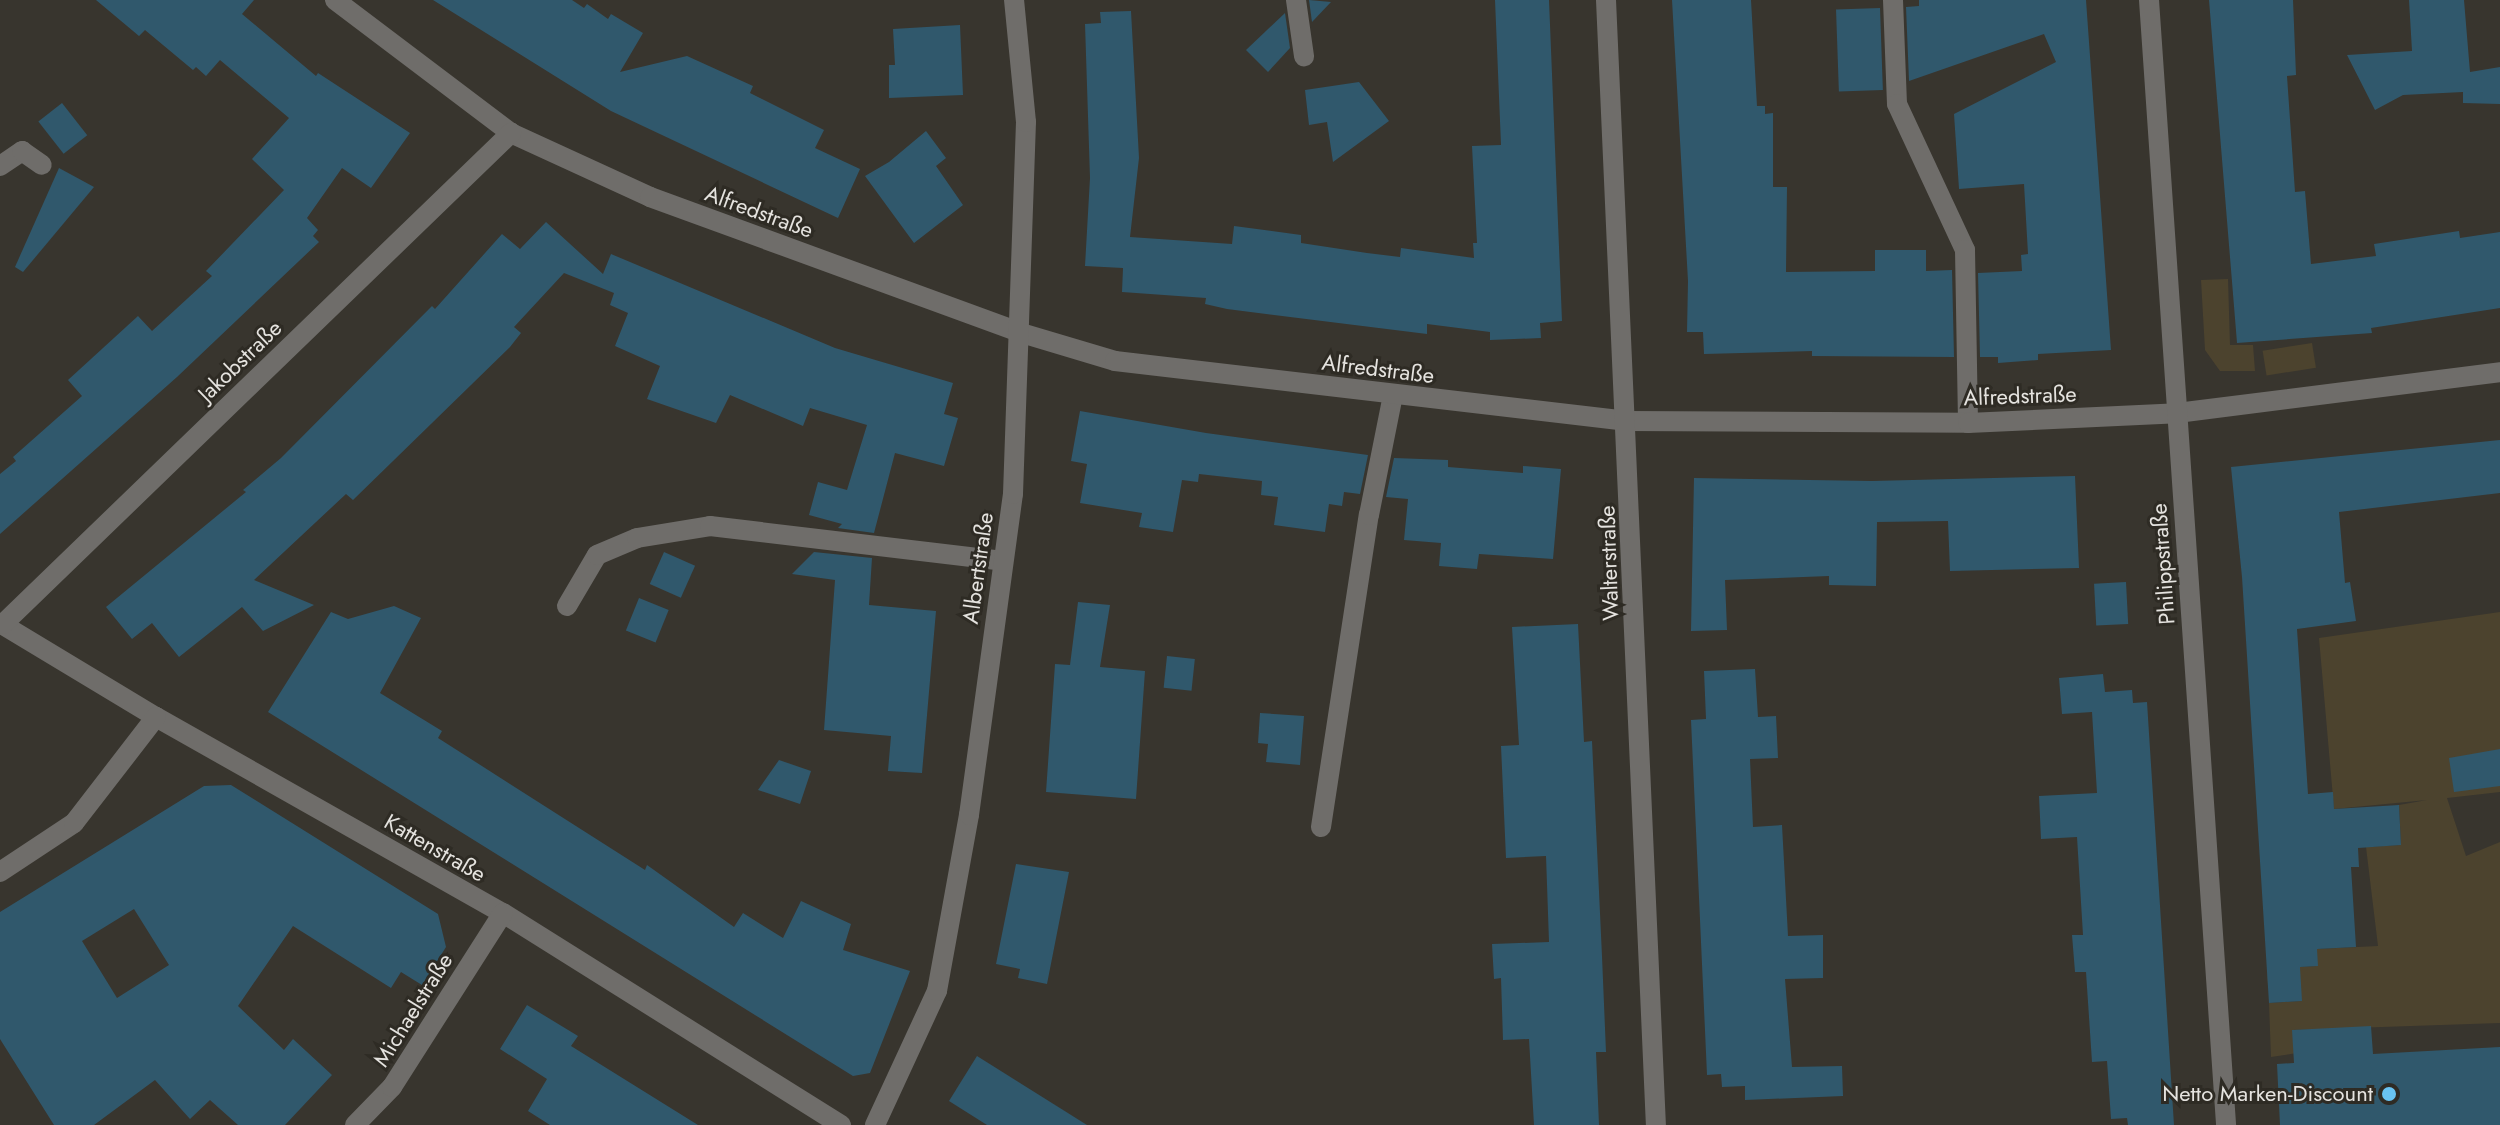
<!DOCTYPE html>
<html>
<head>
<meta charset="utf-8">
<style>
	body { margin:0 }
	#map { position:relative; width:2500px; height:1125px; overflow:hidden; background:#38352e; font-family:Jost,sans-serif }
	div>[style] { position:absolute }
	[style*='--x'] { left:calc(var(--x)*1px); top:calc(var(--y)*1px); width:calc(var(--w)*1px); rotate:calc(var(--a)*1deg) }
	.green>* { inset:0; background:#4c432e; transform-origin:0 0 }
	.building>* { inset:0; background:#30586c; transform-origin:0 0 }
	.lane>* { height:20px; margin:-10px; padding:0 10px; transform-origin:10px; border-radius:10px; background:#6f6d6a }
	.street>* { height:20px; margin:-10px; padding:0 10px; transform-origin:10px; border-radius:10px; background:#6f6d6a }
	.dots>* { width:22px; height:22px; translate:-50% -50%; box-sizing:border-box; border:4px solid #2e2b24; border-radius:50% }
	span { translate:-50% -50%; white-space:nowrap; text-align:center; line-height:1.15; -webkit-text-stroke:6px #2e2b24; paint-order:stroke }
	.street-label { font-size:22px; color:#e5e3df }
	.poi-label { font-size:22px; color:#e5e3df }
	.right { translate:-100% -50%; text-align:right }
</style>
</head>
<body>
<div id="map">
	<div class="green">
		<div style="clip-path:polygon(2228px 279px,2230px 345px,2253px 345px,2255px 371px,2220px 371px,2205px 350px,2201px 280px)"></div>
		<div style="left:2312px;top:343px;width:25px;height:50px;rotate:81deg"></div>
		<div style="clip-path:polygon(2500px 612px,2500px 792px,2447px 798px,2466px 856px,2500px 842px,2500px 1023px,2293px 1030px,2297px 1053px,2271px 1057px,2269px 1003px,2301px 1001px,2301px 984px,2268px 986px,2267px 969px,2317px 966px,2317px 949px,2378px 946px,2366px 847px,2401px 845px,2399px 805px,2427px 800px,2334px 809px,2319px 638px)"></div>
	</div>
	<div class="building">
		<div style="clip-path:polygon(96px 0,254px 0,242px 14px,316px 76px,318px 73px,410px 133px,371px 188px,342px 168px,307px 218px,318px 230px,313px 236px,319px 242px,177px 377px,0 534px,0 474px,16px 461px,13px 457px,82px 396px,68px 380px,138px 316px,152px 331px,212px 276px,206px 271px,284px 190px,252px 159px,289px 118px,220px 60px,206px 76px,196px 67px,193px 70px,145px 30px,139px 36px)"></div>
		<div style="clip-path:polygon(433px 0,572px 0,584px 8px,587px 4px,608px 19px,611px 14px,643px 33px,620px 72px,687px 56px,753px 86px,750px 93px,824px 130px,815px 148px,860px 169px,838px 218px,611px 111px)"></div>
		<div style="clip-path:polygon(1309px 0,1331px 2px,1312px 22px)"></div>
		<div style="clip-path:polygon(1495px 0,1549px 0,1562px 321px,1540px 323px,1541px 338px,1490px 340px,1490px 332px,1427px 324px,1427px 334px,1227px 309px,1205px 304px,1206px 298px,1122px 292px,1123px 268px,1085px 266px,1090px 178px,1085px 24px,1101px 23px,1100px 12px,1131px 11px,1139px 158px,1130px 237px,1232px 244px,1234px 226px,1301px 235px,1301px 243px,1367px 253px,1400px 257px,1401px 248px,1474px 258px,1473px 243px,1477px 243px,1472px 146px,1501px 145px)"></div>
		<div style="clip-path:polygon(1672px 0,1751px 0,1757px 106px,1765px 106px,1765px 114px,1773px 113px,1773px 187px,1787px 187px,1786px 272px,1875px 271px,1875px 250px,1926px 250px,1926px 271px,1952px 270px,1954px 357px,1812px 356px,1812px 351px,1704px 354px,1703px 332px,1687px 332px,1688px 281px)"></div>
		<div style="clip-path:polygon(1919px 0,2086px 0,2111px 350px,2038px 354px,2038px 360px,1998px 363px,1998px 357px,1980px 357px,1978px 273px,2022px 271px,2021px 255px,2028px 254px,2024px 184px,1959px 189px,1954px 114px,2056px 62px,2044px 34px,1909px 81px,1906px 7px,1919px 6px)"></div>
		<div style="clip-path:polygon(2209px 0,2293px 0,2296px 75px,2287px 76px,2295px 192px,2305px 191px,2311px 264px,2376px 256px,2374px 244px,2459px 231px,2460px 238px,2500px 232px,2500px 308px,2371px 328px,2372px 333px,2237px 343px)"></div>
		<div style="clip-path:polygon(2409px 0,2464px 0,2470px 72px,2500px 67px,2500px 104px,2463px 103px,2463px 92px,2403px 95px,2375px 110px,2347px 55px,2412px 51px)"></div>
		<div style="left:1880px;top:8px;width:82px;height:44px;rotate:88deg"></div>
		<div style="clip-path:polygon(1285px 13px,1290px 48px,1268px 72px,1246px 50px)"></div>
		<div style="clip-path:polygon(960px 25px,963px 95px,889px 98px,889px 65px,895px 65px,893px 29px)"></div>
		<div style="clip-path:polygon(1359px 82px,1389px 121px,1333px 162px,1327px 122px,1309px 125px,1305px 90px)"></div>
		<div style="left:62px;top:103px;width:41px;height:30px;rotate:52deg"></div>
		<div style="clip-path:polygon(926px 131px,946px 158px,936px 166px,963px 205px,914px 243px,865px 176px,889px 162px)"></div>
		<div style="clip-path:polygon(59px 168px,94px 187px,23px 272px,15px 267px)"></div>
		<div style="clip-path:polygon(546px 222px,603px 274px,611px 254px,835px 348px,953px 383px,944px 414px,958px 418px,944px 466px,895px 453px,874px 533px,838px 528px,842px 524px,809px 515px,818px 482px,847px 490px,867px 425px,810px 408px,803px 426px,730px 395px,716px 423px,647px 399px,660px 366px,615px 346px,628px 313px,610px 305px,614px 293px,564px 273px,514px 327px,521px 333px,510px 347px,353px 500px,346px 494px,254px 580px,314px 605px,263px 631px,242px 607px,179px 657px,152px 623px,132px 639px,106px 607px,246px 492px,243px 490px,281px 458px,432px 306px,435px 309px,502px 234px,520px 249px)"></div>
		<div style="clip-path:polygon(1080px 411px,1206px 433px,1368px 455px,1360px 494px,1344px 492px,1342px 506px,1329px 504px,1325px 532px,1274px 525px,1278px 497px,1261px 495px,1262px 481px,1199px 474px,1198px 482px,1182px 480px,1173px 532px,1139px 527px,1142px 513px,1080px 503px,1087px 464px,1071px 461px)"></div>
		<div style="clip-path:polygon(2500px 440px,2500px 493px,2339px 512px,2345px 583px,2350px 582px,2356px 621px,2297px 629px,2308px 794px,2333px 792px,2334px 809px,2399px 805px,2401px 845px,2358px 848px,2359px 867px,2351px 867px,2356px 947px,2317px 949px,2318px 966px,2300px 967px,2302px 1001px,2269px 1003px,2242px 577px,2231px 467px)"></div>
		<div style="clip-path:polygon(1394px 458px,1448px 460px,1448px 467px,1523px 473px,1523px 466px,1561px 469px,1553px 559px,1479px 554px,1477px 569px,1439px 566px,1441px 543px,1404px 540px,1408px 499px,1386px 497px)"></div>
		<div style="clip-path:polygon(2075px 476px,2079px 568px,1950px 571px,1948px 521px,1877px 522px,1876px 586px,1829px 585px,1829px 576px,1725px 580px,1727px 630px,1691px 631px,1694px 478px,1872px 481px)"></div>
		<div style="left:664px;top:552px;width:34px;height:35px;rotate:24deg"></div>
		<div style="clip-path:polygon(814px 552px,872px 558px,869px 605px,936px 611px,922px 773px,888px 771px,891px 736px,824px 730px,835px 580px,792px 574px)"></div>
		<div style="left:2126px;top:582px;width:42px;height:32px;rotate:87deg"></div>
		<div style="left:639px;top:598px;width:32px;height:35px;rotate:22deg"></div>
		<div style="clip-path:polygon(1078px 602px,1110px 605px,1100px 667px,1145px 671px,1136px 799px,1046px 792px,1055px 664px,1070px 665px)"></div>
		<div style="clip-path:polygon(394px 606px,421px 618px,380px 693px,442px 731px,438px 738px,645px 870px,647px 865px,734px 927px,743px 913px,783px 938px,801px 901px,851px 924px,843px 950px,910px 971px,870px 1073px,853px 1076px,268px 712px,331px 612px,348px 619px)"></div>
		<div style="clip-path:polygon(1578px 624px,1584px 742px,1592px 741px,1602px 956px,1606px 1052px,1596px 1052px,1599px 1125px,1534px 1125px,1529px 1039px,1503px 1040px,1501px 978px,1494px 979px,1492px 944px,1549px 942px,1546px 856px,1506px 858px,1501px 746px,1519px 745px,1512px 627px)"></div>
		<div style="left:1167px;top:656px;width:28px;height:32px;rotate:6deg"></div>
		<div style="clip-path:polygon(1755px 669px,1758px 717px,1776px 716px,1778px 758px,1750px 759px,1753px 827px,1782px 825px,1788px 936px,1823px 935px,1823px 978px,1785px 979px,1792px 1067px,1842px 1066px,1843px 1096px,1745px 1100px,1745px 1086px,1722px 1087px,1721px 1074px,1707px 1075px,1691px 720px,1706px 719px,1704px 671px)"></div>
		<div style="clip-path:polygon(2103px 674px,2105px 692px,2132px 690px,2133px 703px,2147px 702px,2174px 1125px,2128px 1125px,2127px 1118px,2111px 1119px,2107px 1061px,2092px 1062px,2086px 972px,2075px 972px,2072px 935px,2083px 935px,2077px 837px,2041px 839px,2039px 796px,2097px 793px,2092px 712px,2062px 714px,2059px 678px)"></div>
		<div style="clip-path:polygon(1260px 713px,1304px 716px,1300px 765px,1266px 762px,1268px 744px,1258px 743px)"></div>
		<div style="clip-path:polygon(2500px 749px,2500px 786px,2454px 792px,2449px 758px)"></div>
		<div style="clip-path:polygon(779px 760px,811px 771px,800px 804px,758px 790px)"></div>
		<div style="clip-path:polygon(evenodd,231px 785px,438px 914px,446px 947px,422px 985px,401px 972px,391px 988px,293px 926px,238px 1006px,284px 1050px,293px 1039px,332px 1075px,285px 1125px,238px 1125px,210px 1100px,190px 1119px,155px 1080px,94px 1125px,54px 1125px,0 1039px,0 912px,204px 786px,231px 785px,134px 909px,169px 965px,117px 998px,82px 941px,134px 909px)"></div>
		<div style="clip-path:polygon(1016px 864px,1069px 872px,1047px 984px,1018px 978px,1020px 969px,996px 964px)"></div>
		<div style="clip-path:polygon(527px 1005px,578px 1036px,571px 1046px,698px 1125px,550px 1125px,528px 1111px,547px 1079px,500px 1049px)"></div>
		<div style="clip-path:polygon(2371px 1026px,2373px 1054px,2500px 1047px,2500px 1125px,2280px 1125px,2277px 1064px,2294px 1063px,2292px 1030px)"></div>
		<div style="clip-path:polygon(977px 1056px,1087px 1125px,987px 1125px,949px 1101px)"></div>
	</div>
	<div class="lane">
		<div style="--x:1296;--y:0;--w:57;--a:81.9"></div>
		<div style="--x:1893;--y:0;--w:104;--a:87.8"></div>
		<div style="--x:1897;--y:104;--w:161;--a:65"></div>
		<div style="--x:1965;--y:250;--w:173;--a:89"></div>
		<div style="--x:0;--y:166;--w:27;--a:-34"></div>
		<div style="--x:22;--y:151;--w:24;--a:35"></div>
		<div style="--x:567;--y:606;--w:59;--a:-59.5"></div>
		<div style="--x:597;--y:555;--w:43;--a:-23"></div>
		<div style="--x:637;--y:538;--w:74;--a:-9.3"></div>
		<div style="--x:710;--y:526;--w:295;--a:6.8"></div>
		<div style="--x:1321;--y:827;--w:316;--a:-81.3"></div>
		<div style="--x:1369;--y:515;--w:122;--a:-78.7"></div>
	</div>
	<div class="street">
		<div style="--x:335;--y:0;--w:221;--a:37.1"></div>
		<div style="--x:511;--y:133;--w:153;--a:24.7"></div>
		<div style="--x:650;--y:197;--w:392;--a:20.1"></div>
		<div style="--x:1018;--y:332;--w:101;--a:16.6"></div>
		<div style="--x:1115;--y:361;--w:516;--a:6.68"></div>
		<div style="--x:1627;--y:421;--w:341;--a:0.3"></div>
		<div style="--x:1968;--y:423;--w:209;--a:-2.7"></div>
		<div style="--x:2177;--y:413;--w:326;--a:-7.2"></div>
		<div style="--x:1606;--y:0;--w:1126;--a:87.46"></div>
		<div style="--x:2149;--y:0;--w:1128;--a:86.08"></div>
		<div style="--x:0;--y:623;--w:182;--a:31.1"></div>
		<div style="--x:156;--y:717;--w:399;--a:29.5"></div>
		<div style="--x:503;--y:913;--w:399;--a:32.1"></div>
		<div style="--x:3;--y:624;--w:707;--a:-44.03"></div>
		<div style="--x:0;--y:872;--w:89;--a:-33.5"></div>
		<div style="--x:74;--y:823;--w:134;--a:-52.3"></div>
		<div style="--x:355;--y:1125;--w:53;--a:-45.8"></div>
		<div style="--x:392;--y:1087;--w:206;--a:-57.5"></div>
		<div style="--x:875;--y:1125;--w:148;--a:-65.2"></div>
		<div style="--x:937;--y:991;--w:179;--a:-79.7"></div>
		<div style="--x:969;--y:815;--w:324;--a:-82.2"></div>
		<div style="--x:1013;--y:494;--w:372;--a:-88"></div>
		<div style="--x:1026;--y:122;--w:123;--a:-95.6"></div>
	</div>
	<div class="dots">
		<div style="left:2389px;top:1094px;background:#69c3f1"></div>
	</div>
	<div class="street-label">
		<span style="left:759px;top:212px;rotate:20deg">Alfredstraße</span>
		<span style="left:240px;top:361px;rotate:-44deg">Jakobstraße</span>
		<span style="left:1378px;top:369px;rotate:7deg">Alfredstraße</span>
		<span style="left:2020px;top:396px;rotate:-2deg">Alfredstraße</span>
		<span style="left:1609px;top:563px;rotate:-92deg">Walterstraße</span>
		<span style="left:2163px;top:564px;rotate:-94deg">Philippstraße</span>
		<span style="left:978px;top:568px;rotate:-82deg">Albertstraße</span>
		<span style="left:435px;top:848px;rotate:30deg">Kattenstraße</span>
		<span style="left:413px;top:1010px;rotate:-58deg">Michaelstraße</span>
	</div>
	<div class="poi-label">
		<span class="right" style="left:2373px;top:1094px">Netto Marken-Discount</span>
	</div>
</div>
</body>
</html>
